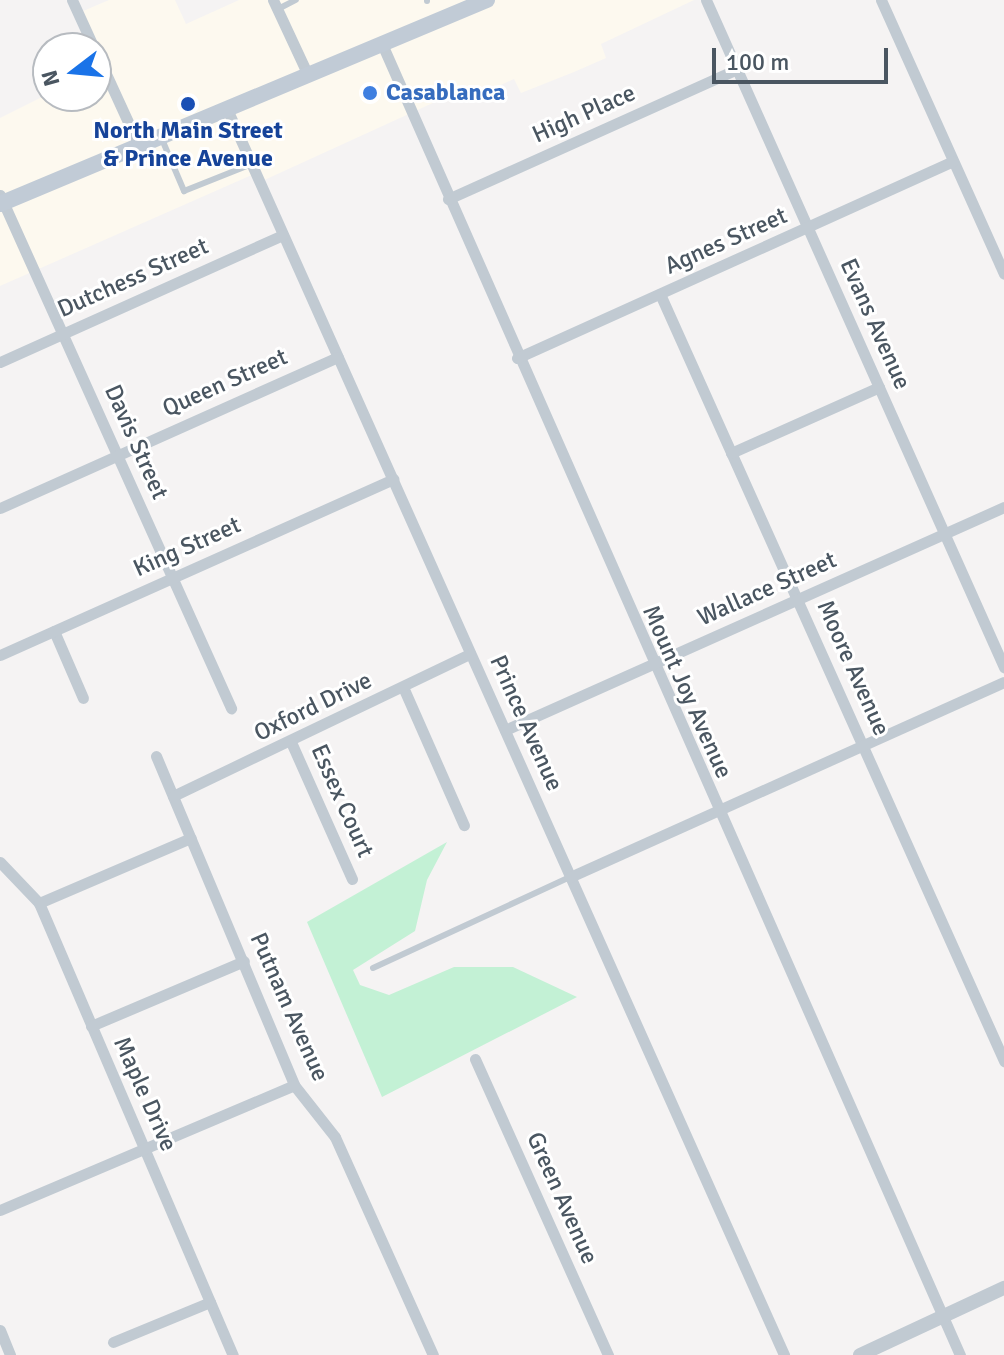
<!DOCTYPE html>
<html>
<head>
<meta charset="utf-8">
<style>
	body { margin:0 }
	#map { position:relative; width:1004px; height:1355px; overflow:hidden; background:#f5f3f3; font-family:Signika,sans-serif }
	div>[style] { position:absolute }
	[style*='--x'] { left:calc(var(--x)*1px); top:calc(var(--y)*1px); width:calc(var(--w)*1px); rotate:calc(var(--a)*1deg) }
	.commercial>* { inset:0; background:#fdf9ef }
	.green>* { inset:0; background:#c3f1d5 }
	.service>* { height:6px; margin:-3px; padding:0 3px; transform-origin:3px; border-radius:3px; background:#c1cad2 }
	.minor>* { height:11px; margin:-5.5px; padding:0 5.5px; transform-origin:5.5px; border-radius:5.5px; background:#c1cad2 }
	.tertiary>* { height:14px; margin:-7px; padding:0 7px; transform-origin:7px; border-radius:7px; background:#c1cad2 }
	.secondary>* { height:16px; margin:-8px; padding:0 8px; transform-origin:8px; border-radius:8px; background:#c1cbd6 }
	.dots>* { width:22px; height:22px; translate:-50% -50%; box-sizing:border-box; border:4px solid #fff; border-radius:50% }
	span { translate:-50% -50%; white-space:nowrap; text-align:center; line-height:1.15; -webkit-text-stroke:6px #fff; paint-order:stroke }
	.shop-label { font-size:24px; color:#366cbe; font-weight:700 }
	.left { translate:0 -50%; text-align:left }
	.street-label { font-size:24px; color:#4a5661 }
	.transit-label { font-size:24px; color:#164399; font-weight:700 }
	.north { position:absolute; left:32px; top:32px; width:80px; height:80px; box-sizing:border-box; background:#fff; border:2px solid #b7bbc0; border-radius:50%; rotate:254deg; font-size:22px; font-weight:700; line-height:32px; text-align:center; color:#4a5661 }
	.north::after { content:''; display:block; margin:auto; width:28px; height:36px; background:#1a73e8; clip-path:polygon(50% 0,100% 100%,50% 72%,0 100%) }
	.scale { position:absolute; left:712px; top:48px; width:176px; height:36px; box-sizing:border-box; border:4px solid #4a5661; border-top:0; padding-left:10px; font-size:24px; line-height:28px; white-space:nowrap; color:#4a5661; -webkit-text-stroke:6px #fff; paint-order:stroke }
</style>
</head>
<body>
<div id="map">
	<div class="commercial">
		<div style="clip-path:polygon(109px 0,175px 0,186px 24px,239px 0,694px 0,601px 44px,606px 58px,574px 72px,521px 93px,514px 79px,475px 97px,470px 86px,260px 182px,254px 174px,0 286px,0 118px,48px 94px,96px 96px,102px 67px,76px 14px)"></div>
	</div>
	<div class="green">
		<div style="clip-path:polygon(447px 842px,427px 880px,415px 931px,353px 970px,360px 985px,389px 995px,454px 967px,513px 967px,577px 997px,382px 1097px,307px 922px)"></div>
	</div>
	<div class="service">
		<div style="--x:427;--y:0;--w:1;--a:90"></div>
		<div style="--x:278;--y:9;--w:20;--a:-27"></div>
		<div style="--x:161;--y:137;--w:59;--a:66.9"></div>
		<div style="--x:184;--y:191;--w:73;--a:-21.7"></div>
		<div style="--x:373;--y:968;--w:217;--a:-24.8"></div>
	</div>
	<div class="minor">
		<div style="--x:72;--y:0;--w:53;--a:65.4"></div>
		<div style="--x:273;--y:0;--w:83;--a:65"></div>
		<div style="--x:706;--y:0;--w:731;--a:65.93"></div>
		<div style="--x:881;--y:0;--w:300;--a:65.8"></div>
		<div style="--x:382;--y:44;--w:1433;--a:66.21"></div>
		<div style="--x:96;--y:52;--w:103;--a:65.4"></div>
		<div style="--x:227;--y:109;--w:1365;--a:65.91"></div>
		<div style="--x:0;--y:195;--w:563;--a:65.76"></div>
		<div style="--x:448;--y:199;--w:317;--a:-24.2"></div>
		<div style="--x:660;--y:294;--w:841;--a:65.84"></div>
		<div style="--x:517;--y:358;--w:478;--a:-24.3"></div>
		<div style="--x:0;--y:362;--w:310;--a:-24.2"></div>
		<div style="--x:731;--y:453;--w:162;--a:-24"></div>
		<div style="--x:0;--y:508;--w:370;--a:-24.1"></div>
		<div style="--x:54;--y:631;--w:73;--a:66.6"></div>
		<div style="--x:0;--y:655;--w:431;--a:-24.1"></div>
		<div style="--x:403;--y:687;--w:151;--a:66.2"></div>
		<div style="--x:505;--y:730;--w:547;--a:-24.08"></div>
		<div style="--x:291;--y:742;--w:150;--a:66"></div>
		<div style="--x:156;--y:756;--w:357;--a:67.2"></div>
		<div style="--x:294;--y:1085;--w:66;--a:51.7"></div>
		<div style="--x:335;--y:1137;--w:239;--a:65.8"></div>
		<div style="--x:173;--y:796;--w:329;--a:-25.6"></div>
		<div style="--x:0;--y:862;--w:57;--a:46.4"></div>
		<div style="--x:39;--y:903;--w:492;--a:66.8"></div>
		<div style="--x:570;--y:877;--w:476;--a:-24.2"></div>
		<div style="--x:39;--y:903;--w:165;--a:-23.2"></div>
		<div style="--x:91;--y:1026;--w:166;--a:-23"></div>
		<div style="--x:475;--y:1059;--w:325;--a:65.8"></div>
		<div style="--x:0;--y:1210;--w:319;--a:-23"></div>
		<div style="--x:0;--y:1330;--w:27;--a:68"></div>
		<div style="--x:113;--y:1342;--w:105;--a:-22.4"></div>
	</div>
	<div class="tertiary">
		<div style="--x:860;--y:1355;--w:159;--a:-25"></div>
	</div>
	<div class="secondary">
		<div style="--x:0;--y:204;--w:528;--a:-22.73"></div>
	</div>
	<div class="dots">
		<div style="left:370px;top:93px;background:#3f7fe0"></div>
		<div style="left:188px;top:104px;background:#1a4fb4"></div>
	</div>
	<div class="shop-label">
		<span class="left" style="left:386px;top:93px">Casablanca</span>
	</div>
	<div class="street-label">
		<span style="left:584px;top:114px;rotate:-24deg">High Place</span>
		<span style="left:726px;top:241px;rotate:-24deg">Agnes Street</span>
		<span style="left:133px;top:278px;rotate:-24deg">Dutchess Street</span>
		<span style="left:875px;top:324px;rotate:66deg">Evans Avenue</span>
		<span style="left:225px;top:383px;rotate:-24deg">Queen Street</span>
		<span style="left:136px;top:442px;rotate:66deg">Davis Street</span>
		<span style="left:187px;top:547px;rotate:-24deg">King Street</span>
		<span style="left:767px;top:589px;rotate:-24deg">Wallace Street</span>
		<span style="left:853px;top:668px;rotate:66deg">Moore Avenue</span>
		<span style="left:687px;top:692px;rotate:66deg">Mount Joy Avenue</span>
		<span style="left:313px;top:707px;rotate:-26deg">Oxford Drive</span>
		<span style="left:526px;top:723px;rotate:66deg">Prince Avenue</span>
		<span style="left:342px;top:801px;rotate:66deg">Essex Court</span>
		<span style="left:289px;top:1007px;rotate:66deg">Putnam Avenue</span>
		<span style="left:145px;top:1094px;rotate:66deg">Maple Drive</span>
		<span style="left:562px;top:1198px;rotate:66deg">Green Avenue</span>
	</div>
	<div class="transit-label">
		<span style="left:188px;top:145px">North Main Street<br>&amp; Prince Avenue</span>
	</div>
	<div class="north">N</div>
	<div class="scale">100 m</div>
</div>
</body>
</html>
